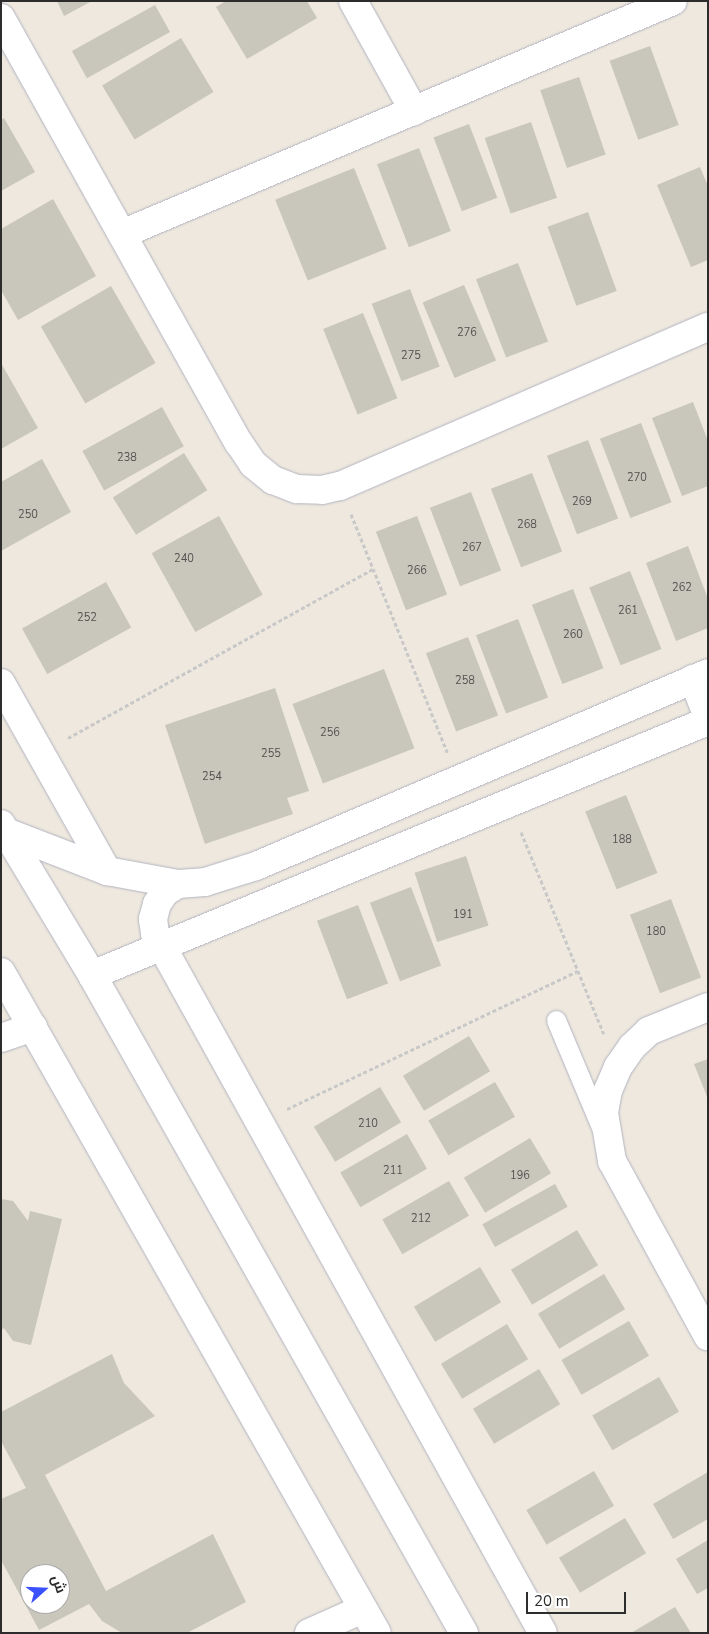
<!DOCTYPE html>
<html>
<head>
<meta charset="utf-8">
<style>
	body { margin:0 }
	#map { position:relative; width:709px; height:1634px; overflow:hidden; background:#eee8de; font-family:"Nunito Sans",Cairo,sans-serif }
	div>[style] { position:absolute }
	[style*='--x'] { left:calc(var(--x)*1px); top:calc(var(--y)*1px); width:calc(var(--w)*1px); rotate:calc(var(--a)*1deg) }
	.building>* { inset:0; background:#c9c6bc; transform-origin:0 0 }
	.path>* { height:3px; margin-top:-1.5px; transform-origin:0; background:repeating-linear-gradient(90deg,#c8c8c8 0 4px,transparent 0 6.5px) }
	.roads { filter:drop-shadow(0 0 1px #b2b3c0) drop-shadow(0 0 1px #b2b3c0) }
	.service>* { height:19px; margin:-9.5px; padding:0 9.5px; transform-origin:9.5px; border-radius:9.5px; background:#fff }
	.minor>* { height:28px; margin:-14px; padding:0 14px; transform-origin:14px; border-radius:14px; background:#fff }
	.tertiary>* { height:28px; margin:-14px; padding:0 14px; transform-origin:14px; border-radius:14px; background:#fff }
	span { translate:-50% -50%; white-space:nowrap; text-align:center; line-height:1.15; -webkit-text-stroke:4px #fff; paint-order:stroke }
	.number-label { font-size:11px; color:#535250 }
	.number-label span { -webkit-text-stroke-width:0 }
	.frame { position:absolute; inset:0; border:2px solid #2c2c2c; pointer-events:none }
	.north { position:absolute; left:20px; top:1564px; width:50px; height:50px; box-sizing:border-box; background:#fff; border:1px solid #ababab; border-radius:50%; rotate:70deg; font-size:14px; font-weight:700; line-height:20px; text-align:center; color:#2c2c2c }
	.north::after { content:''; display:block; margin:auto; width:18px; height:22px; background:#3b51fe; clip-path:polygon(50% 0,100% 100%,50% 72%,0 100%) }
	.scale { position:absolute; left:526px; top:1592px; width:100px; height:22px; box-sizing:border-box; border:2px solid #2c2c2c; border-top:0; padding-left:6px; font-size:15px; line-height:18px; white-space:nowrap; color:#2c2c2c; -webkit-text-stroke:4px #fff; paint-order:stroke }
</style>
</head>
<body>
<div id="map">
	<div class="building">
		<div style="clip-path:polygon(57px 1px,92px 1px,64px 16px)"></div>
		<div style="clip-path:polygon(226px 1px,307px 1px,317px 18px,247px 59px,216px 7px)"></div>
		<div style="left:155px;top:5px;width:31px;height:95px;rotate:61deg"></div>
		<div style="left:181px;top:38px;width:63px;height:92px;rotate:59deg"></div>
		<div style="left:650px;top:46px;width:84px;height:43px;rotate:70deg"></div>
		<div style="left:579px;top:77px;width:82px;height:41px;rotate:71deg"></div>
		<div style="clip-path:polygon(4px 118px,35px 172px,1px 191px,1px 120px)"></div>
		<div style="left:531px;top:122px;width:80px;height:49px;rotate:71deg"></div>
		<div style="left:469px;top:124px;width:79px;height:38px;rotate:69deg"></div>
		<div style="left:419px;top:148px;width:89px;height:45px;rotate:69deg"></div>
		<div style="clip-path:polygon(700px 167px,708px 186px,708px 260px,691px 267px,657px 185px)"></div>
		<div style="left:354px;top:168px;width:87px;height:85px;rotate:68deg"></div>
		<div style="clip-path:polygon(53px 199px,96px 276px,18px 320px,1px 290px,1px 229px)"></div>
		<div style="left:588px;top:212px;width:84px;height:43px;rotate:70deg"></div>
		<div style="left:518px;top:263px;width:84px;height:45px;rotate:69deg"></div>
		<div style="left:464px;top:285px;width:82px;height:45px;rotate:67deg"></div>
		<div style="left:111px;top:286px;width:89px;height:81px;rotate:60deg"></div>
		<div style="left:410px;top:289px;width:83px;height:41px;rotate:69deg"></div>
		<div style="left:363px;top:313px;width:92px;height:43px;rotate:68deg"></div>
		<div style="clip-path:polygon(1px 363px,38px 428px,1px 449px)"></div>
		<div style="clip-path:polygon(693px 402px,708px 441px,708px 486px,682px 496px,652px 418px)"></div>
		<div style="left:162px;top:407px;width:45px;height:91px;rotate:61deg"></div>
		<div style="left:641px;top:423px;width:85px;height:44px;rotate:69deg"></div>
		<div style="left:588px;top:440px;width:84px;height:44px;rotate:69deg"></div>
		<div style="left:184px;top:453px;width:44px;height:84px;rotate:58deg"></div>
		<div style="clip-path:polygon(42px 459px,71px 512px,1px 551px,1px 482px)"></div>
		<div style="left:532px;top:473px;width:84px;height:44px;rotate:69deg"></div>
		<div style="left:471px;top:492px;width:84px;height:44px;rotate:69deg"></div>
		<div style="left:219px;top:516px;width:90px;height:77px;rotate:61deg"></div>
		<div style="left:417px;top:516px;width:84px;height:44px;rotate:69deg"></div>
		<div style="clip-path:polygon(688px 546px,708px 599px,708px 628px,676px 641px,646px 563px)"></div>
		<div style="left:630px;top:571px;width:84px;height:44px;rotate:68deg"></div>
		<div style="left:106px;top:582px;width:52px;height:96px;rotate:61deg"></div>
		<div style="left:573px;top:589px;width:85px;height:44px;rotate:69deg"></div>
		<div style="left:518px;top:619px;width:84px;height:45px;rotate:69deg"></div>
		<div style="left:468px;top:637px;width:84px;height:45px;rotate:69deg"></div>
		<div style="left:384px;top:669px;width:85px;height:98px;rotate:69deg"></div>
		<div style="clip-path:polygon(275px 688px,309px 791px,287px 798px,293px 814px,205px 844px,165px 725px)"></div>
		<div style="left:626px;top:795px;width:84px;height:44px;rotate:68deg"></div>
		<div style="left:466px;top:856px;width:73px;height:54px;rotate:72deg"></div>
		<div style="left:411px;top:887px;width:84px;height:44px;rotate:69deg"></div>
		<div style="left:671px;top:899px;width:84px;height:44px;rotate:69deg"></div>
		<div style="left:358px;top:905px;width:84px;height:44px;rotate:69deg"></div>
		<div style="left:469px;top:1036px;width:41px;height:77px;rotate:59deg"></div>
		<div style="clip-path:polygon(708px 1059px,708px 1099px,694px 1064px)"></div>
		<div style="left:495px;top:1082px;width:40px;height:77px;rotate:60deg"></div>
		<div style="left:380px;top:1087px;width:41px;height:77px;rotate:59deg"></div>
		<div style="left:407px;top:1134px;width:40px;height:77px;rotate:60deg"></div>
		<div style="left:530px;top:1138px;width:41px;height:77px;rotate:59deg"></div>
		<div style="left:449px;top:1181px;width:40px;height:77px;rotate:60deg"></div>
		<div style="left:555px;top:1184px;width:26px;height:83px;rotate:61deg"></div>
		<div style="clip-path:polygon(1px 1199px,13px 1201px,28px 1221px,30px 1211px,62px 1219px,31px 1345px,13px 1341px,4px 1328px,1px 1330px)"></div>
		<div style="left:577px;top:1230px;width:41px;height:77px;rotate:59deg"></div>
		<div style="left:480px;top:1267px;width:41px;height:77px;rotate:59deg"></div>
		<div style="left:604px;top:1274px;width:41px;height:77px;rotate:59deg"></div>
		<div style="left:629px;top:1321px;width:40px;height:78px;rotate:60deg"></div>
		<div style="left:507px;top:1324px;width:41px;height:77px;rotate:59deg"></div>
		<div style="clip-path:polygon(evenodd,112px 1354px,124px 1383px,155px 1416px,45px 1475px,106px 1591px,213px 1534px,246px 1602px,187px 1633px,122px 1633px,102px 1621px,89px 1604px,39px 1630px,1px 1560px,1px 1499px,26px 1488px,1px 1441px,1px 1412px,112px 1354px,30px 1574px,60px 1574px,60px 1604px,30px 1604px,30px 1574px)"></div>
		<div style="left:539px;top:1369px;width:41px;height:77px;rotate:59deg"></div>
		<div style="left:659px;top:1377px;width:40px;height:77px;rotate:60deg"></div>
		<div style="left:594px;top:1471px;width:40px;height:78px;rotate:60deg"></div>
		<div style="clip-path:polygon(708px 1472px,708px 1519px,673px 1539px,653px 1504px)"></div>
		<div style="left:625px;top:1518px;width:41px;height:77px;rotate:59deg"></div>
		<div style="clip-path:polygon(708px 1540px,708px 1588px,697px 1594px,676px 1559px)"></div>
		<div style="clip-path:polygon(675px 1607px,691px 1633px,631px 1633px)"></div>
	</div>
	<div class="path">
		<div style="--x:351;--y:514;--w:257;--a:68"></div>
		<div style="--x:68;--y:738;--w:349;--a:-29"></div>
		<div style="--x:521;--y:832;--w:218;--a:67.7"></div>
		<div style="--x:287;--y:1109;--w:322;--a:-25.4"></div>
	</div>
	<div class="roads">
		<div class="service">
			<div style="--x:556;--y:1020;--w:116;--a:67.2"></div>
		</div>
		<div class="minor">
			<div style="--x:353;--y:1;--w:126;--a:61"></div>
			<div style="--x:1;--y:18;--w:487;--a:60.8"></div>
			<div style="--x:239;--y:443;--w:25;--a:56"></div>
			<div style="--x:253;--y:464;--w:26;--a:39"></div>
			<div style="--x:273;--y:480;--w:26;--a:21"></div>
			<div style="--x:297;--y:489;--w:25;--a:2"></div>
			<div style="--x:322;--y:490;--w:18;--a:-13"></div>
			<div style="--x:340;--y:486;--w:401;--a:-23.4"></div>
			<div style="--x:122;--y:234;--w:598;--a:-22.92"></div>
			<div style="--x:693;--y:679;--w:41;--a:68.5"></div>
			<div style="--x:1;--y:683;--w:216;--a:60.6"></div>
			<div style="--x:6;--y:832;--w:108;--a:21.1"></div>
			<div style="--x:107;--y:871;--w:72;--a:10.4"></div>
			<div style="--x:178;--y:884;--w:27;--a:-4"></div>
			<div style="--x:205;--y:882;--w:53;--a:-17.4"></div>
			<div style="--x:256;--y:866;--w:491;--a:-23.1"></div>
			<div style="--x:178;--y:884;--w:15;--a:148"></div>
			<div style="--x:165;--y:892;--w:14;--a:124"></div>
			<div style="--x:157;--y:904;--w:16;--a:105"></div>
			<div style="--x:153;--y:919;--w:15;--a:82"></div>
			<div style="--x:155;--y:934;--w:799;--a:60.97"></div>
			<div style="--x:92;--y:975;--w:666;--a:-22.41"></div>
			<div style="--x:708;--y:1007;--w:64;--a:157.9"></div>
			<div style="--x:649;--y:1031;--w:23;--a:137"></div>
			<div style="--x:632;--y:1047;--w:24;--a:125"></div>
			<div style="--x:618;--y:1067;--w:25;--a:113"></div>
			<div style="--x:608;--y:1090;--w:23;--a:100"></div>
			<div style="--x:604;--y:1113;--w:49;--a:80.5"></div>
			<div style="--x:612;--y:1161;--w:200;--a:61.3"></div>
			<div style="--x:1;--y:1038;--w:34;--a:-19"></div>
			<div style="--x:309;--y:1633;--w:59;--a:-24"></div>
		</div>
		<div class="tertiary">
			<div style="--x:1;--y:824;--w:176;--a:58.9"></div>
			<div style="--x:92;--y:975;--w:756;--a:60.52"></div>
			<div style="--x:1;--y:972;--w:760;--a:60.37"></div>
		</div>
	</div>
	<div class="number-label">
		<span style="left:467px;top:333px">276</span>
		<span style="left:411px;top:356px">275</span>
		<span style="left:127px;top:458px">238</span>
		<span style="left:637px;top:478px">270</span>
		<span style="left:582px;top:502px">269</span>
		<span style="left:28px;top:515px">250</span>
		<span style="left:527px;top:525px">268</span>
		<span style="left:472px;top:548px">267</span>
		<span style="left:184px;top:559px">240</span>
		<span style="left:417px;top:571px">266</span>
		<span style="left:682px;top:588px">262</span>
		<span style="left:628px;top:611px">261</span>
		<span style="left:87px;top:618px">252</span>
		<span style="left:573px;top:635px">260</span>
		<span style="left:465px;top:681px">258</span>
		<span style="left:330px;top:733px">256</span>
		<span style="left:271px;top:754px">255</span>
		<span style="left:212px;top:777px">254</span>
		<span style="left:622px;top:840px">188</span>
		<span style="left:463px;top:915px">191</span>
		<span style="left:656px;top:932px">180</span>
		<span style="left:368px;top:1124px">210</span>
		<span style="left:393px;top:1171px">211</span>
		<span style="left:520px;top:1176px">196</span>
		<span style="left:421px;top:1219px">212</span>
	</div>
	<div class="frame"></div>
	<div class="north">ش</div>
	<div class="scale">20 m</div>
</div>
</body>
</html>
